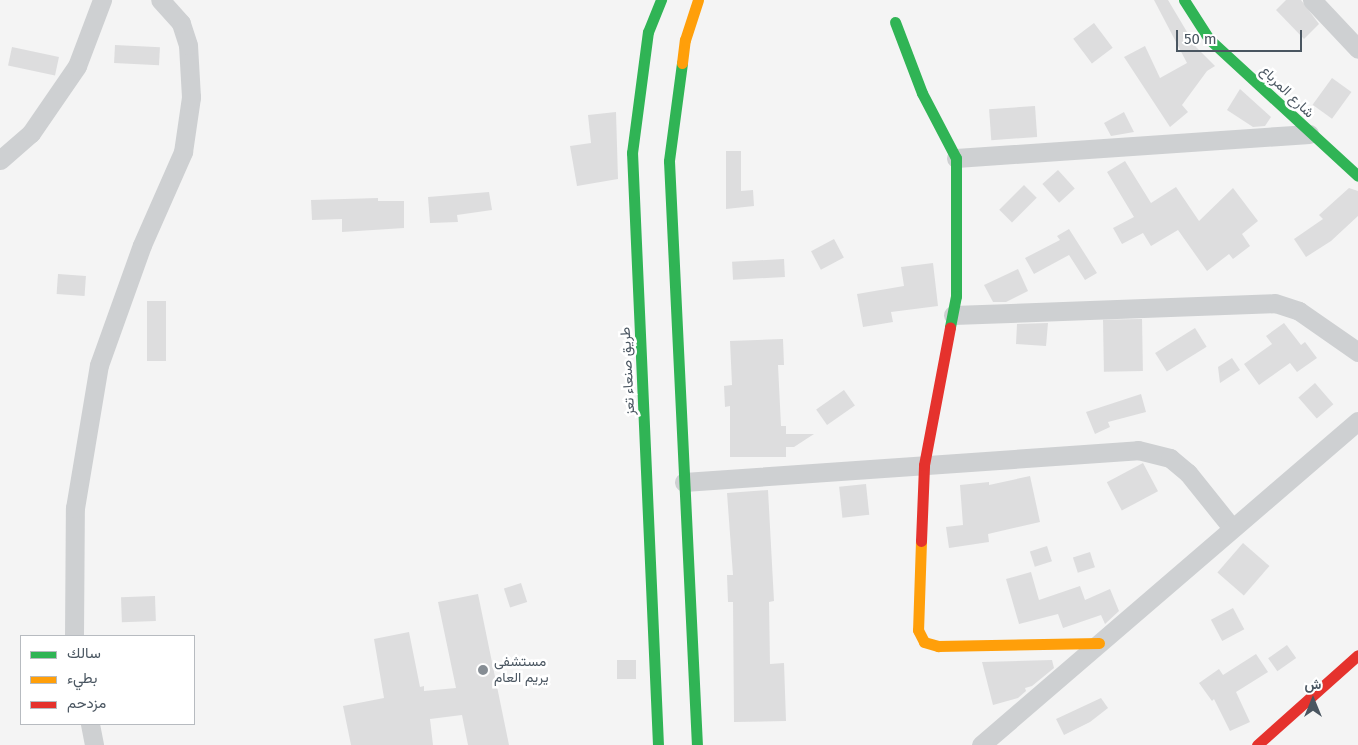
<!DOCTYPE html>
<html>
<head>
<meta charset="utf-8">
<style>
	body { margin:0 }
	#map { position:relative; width:1358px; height:745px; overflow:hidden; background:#f4f4f4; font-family:"Fira Sans",Vazirmatn,sans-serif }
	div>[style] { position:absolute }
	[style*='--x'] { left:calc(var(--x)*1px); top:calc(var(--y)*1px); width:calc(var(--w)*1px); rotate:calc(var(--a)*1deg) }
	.building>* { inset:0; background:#ddddde; transform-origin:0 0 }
	.street>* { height:19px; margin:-9.5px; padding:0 9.5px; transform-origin:9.5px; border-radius:9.5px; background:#ced0d2 }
	.fast>* { height:11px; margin:-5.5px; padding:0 5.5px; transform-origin:5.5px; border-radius:5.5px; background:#30b455 }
	.slow>* { height:11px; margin:-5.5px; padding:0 5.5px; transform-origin:5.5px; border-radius:5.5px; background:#ff9f0a }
	.jam>* { height:11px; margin:-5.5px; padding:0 5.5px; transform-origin:5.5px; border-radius:5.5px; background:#e5322d }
	.dots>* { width:14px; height:14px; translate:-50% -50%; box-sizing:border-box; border:2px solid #fff; border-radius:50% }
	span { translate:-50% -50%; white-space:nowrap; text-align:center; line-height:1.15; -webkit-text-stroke:5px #fff; paint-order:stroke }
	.street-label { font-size:14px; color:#4a5661 }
	.poi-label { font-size:14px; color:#4a5661 }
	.left { translate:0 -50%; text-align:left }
	.legend { position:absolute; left:20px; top:635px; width:175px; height:90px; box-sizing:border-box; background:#fff; border:1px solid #b7bbc0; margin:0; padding:6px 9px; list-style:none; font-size:15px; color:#4a5661 }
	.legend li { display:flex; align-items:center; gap:10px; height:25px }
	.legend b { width:25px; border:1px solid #b7bbc0 }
	.north { position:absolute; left:1288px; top:675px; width:50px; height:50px; -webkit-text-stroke:4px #fff; paint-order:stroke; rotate:0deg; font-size:14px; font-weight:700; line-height:20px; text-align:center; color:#4a5661 }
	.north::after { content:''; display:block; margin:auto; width:18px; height:22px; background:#4a5661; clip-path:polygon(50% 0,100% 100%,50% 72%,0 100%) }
	.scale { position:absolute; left:1176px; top:30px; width:126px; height:22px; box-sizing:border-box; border:2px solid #4a5661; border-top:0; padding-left:6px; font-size:15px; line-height:18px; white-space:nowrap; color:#4a5661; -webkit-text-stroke:4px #fff; paint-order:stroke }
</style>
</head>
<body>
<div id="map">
	<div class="building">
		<div style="clip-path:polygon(1154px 0,1168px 0,1196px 47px,1215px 66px,1207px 71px,1182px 105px,1188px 112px,1170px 127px,1124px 57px,1145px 46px,1160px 78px,1187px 63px)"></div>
		<div style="clip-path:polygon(1286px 0,1301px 0,1319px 24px,1304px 39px,1276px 10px)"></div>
		<div style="left:1094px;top:23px;width:31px;height:26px;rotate:53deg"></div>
		<div style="left:115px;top:45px;width:45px;height:18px;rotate:3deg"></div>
		<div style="left:12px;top:47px;width:48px;height:19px;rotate:12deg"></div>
		<div style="left:1332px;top:78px;width:24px;height:33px;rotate:36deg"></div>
		<div style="clip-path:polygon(1240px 89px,1271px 117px,1265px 126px,1253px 127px,1227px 110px)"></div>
		<div style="left:1035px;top:106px;width:31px;height:46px;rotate:86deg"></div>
		<div style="clip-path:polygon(616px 112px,618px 179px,577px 186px,570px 146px,591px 143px,588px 115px)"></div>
		<div style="clip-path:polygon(1124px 112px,1134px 132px,1111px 136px,1104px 123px)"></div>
		<div style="clip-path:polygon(726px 151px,741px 151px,741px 191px,753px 190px,754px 206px,726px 209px)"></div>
		<div style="clip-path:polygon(1125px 161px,1151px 203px,1176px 187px,1199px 221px,1233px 188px,1258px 221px,1242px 234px,1250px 246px,1233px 259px,1229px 254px,1207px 271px,1178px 230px,1151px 246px,1143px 233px,1122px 244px,1113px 228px,1134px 217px,1107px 172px)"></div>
		<div style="left:1058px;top:170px;width:25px;height:21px;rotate:48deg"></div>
		<div style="left:1024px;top:185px;width:18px;height:35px;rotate:45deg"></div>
		<div style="clip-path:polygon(1349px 188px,1358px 191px,1358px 216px,1331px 241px,1306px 257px,1294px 239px,1323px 219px,1319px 215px)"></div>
		<div style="clip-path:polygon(489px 192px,492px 210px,457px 215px,458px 222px,430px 223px,428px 197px)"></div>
		<div style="clip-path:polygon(378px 198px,378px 201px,404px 201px,404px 228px,342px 232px,342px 219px,312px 220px,311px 200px)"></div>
		<div style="clip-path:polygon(1069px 229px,1097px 273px,1085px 280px,1069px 255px,1034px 274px,1025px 258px,1060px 240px,1057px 236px)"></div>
		<div style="left:834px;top:239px;width:21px;height:26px;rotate:62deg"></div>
		<div style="left:784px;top:259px;width:18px;height:52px;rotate:87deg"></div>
		<div style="clip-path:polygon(933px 263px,938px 306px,891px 312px,893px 322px,863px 327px,857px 294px,904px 286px,901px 267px)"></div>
		<div style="clip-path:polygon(1018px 269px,1028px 291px,1006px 302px,993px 302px,984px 285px)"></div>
		<div style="left:58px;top:274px;width:28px;height:20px;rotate:4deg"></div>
		<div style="left:147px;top:301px;width:19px;height:60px"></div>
		<div style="left:1142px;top:319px;width:52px;height:39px;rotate:89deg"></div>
		<div style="clip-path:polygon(1048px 323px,1046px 346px,1016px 344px,1017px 324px)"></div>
		<div style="clip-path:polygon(1284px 323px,1301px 345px,1305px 342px,1317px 358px,1297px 372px,1290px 363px,1259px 385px,1244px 364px,1272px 344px,1266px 336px)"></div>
		<div style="left:1195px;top:328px;width:22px;height:47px;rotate:58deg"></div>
		<div style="clip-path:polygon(783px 339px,784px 365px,778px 365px,781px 426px,786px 426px,786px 434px,814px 434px,794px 447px,786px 447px,786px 457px,730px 457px,730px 406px,725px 407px,724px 386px,732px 385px,730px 341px)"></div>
		<div style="clip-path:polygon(1232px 358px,1240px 370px,1220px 383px,1218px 367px)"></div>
		<div style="left:1315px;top:383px;width:28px;height:22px;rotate:49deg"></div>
		<div style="left:844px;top:390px;width:19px;height:34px;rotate:55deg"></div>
		<div style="clip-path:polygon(1141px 394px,1146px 412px,1108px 422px,1110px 427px,1095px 434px,1086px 412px)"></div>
		<div style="left:1143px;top:463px;width:32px;height:41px;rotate:62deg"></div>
		<div style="clip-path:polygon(1030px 476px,1040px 522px,988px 534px,989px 542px,949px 548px,946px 527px,963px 525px,960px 485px,989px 482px,989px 485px)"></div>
		<div style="left:866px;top:484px;width:31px;height:27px;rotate:84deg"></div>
		<div style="clip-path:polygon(768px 490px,774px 601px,769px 602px,770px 664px,784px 663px,786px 721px,734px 722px,733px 602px,728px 602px,727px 575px,733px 575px,727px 493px)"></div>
		<div style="left:1243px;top:543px;width:35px;height:39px;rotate:41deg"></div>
		<div style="left:1047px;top:546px;width:16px;height:18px;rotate:72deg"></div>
		<div style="left:1090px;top:552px;width:16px;height:18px;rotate:72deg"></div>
		<div style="clip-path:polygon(1031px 572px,1039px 600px,1080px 586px,1085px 600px,1110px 589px,1119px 611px,1105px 624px,1101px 615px,1063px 628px,1058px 614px,1019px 624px,1006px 579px)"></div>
		<div style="left:521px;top:583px;width:20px;height:18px;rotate:72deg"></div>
		<div style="clip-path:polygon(478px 594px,509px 745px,468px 745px,462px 715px,430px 719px,433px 745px,351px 745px,343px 706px,384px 698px,374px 639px,409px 632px,420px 687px,424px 686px,424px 691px,456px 688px,438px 602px)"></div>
		<div style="left:155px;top:596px;width:25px;height:34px;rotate:88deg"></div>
		<div style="left:1233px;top:608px;width:24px;height:25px;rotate:62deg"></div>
		<div style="left:1287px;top:645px;width:16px;height:23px;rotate:55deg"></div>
		<div style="clip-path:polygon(1256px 654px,1268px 672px,1236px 692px,1250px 722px,1230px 731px,1214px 699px,1212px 701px,1199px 683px,1219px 669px,1223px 675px)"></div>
		<div style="left:617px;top:660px;width:19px;height:19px"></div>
		<div style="clip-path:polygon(1052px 660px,1054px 668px,1032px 686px,1025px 688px,1026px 691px,1018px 698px,993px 705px,982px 662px)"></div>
		<div style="clip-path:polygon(1101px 698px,1108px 708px,1090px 722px,1064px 735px,1056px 719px)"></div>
	</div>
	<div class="street">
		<div style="--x:1312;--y:0;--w:67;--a:46.8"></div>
		<div style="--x:956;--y:158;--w:354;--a:-3.9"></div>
		<div style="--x:0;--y:160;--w:41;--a:-41.1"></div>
		<div style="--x:31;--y:133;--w:81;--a:-55.5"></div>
		<div style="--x:77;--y:66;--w:71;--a:-69.3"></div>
		<div style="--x:953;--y:315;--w:322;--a:-2.1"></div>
		<div style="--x:1275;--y:303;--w:25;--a:18"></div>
		<div style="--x:1299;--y:311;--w:72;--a:34.8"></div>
		<div style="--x:684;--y:482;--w:455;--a:-4"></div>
		<div style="--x:1138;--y:450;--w:33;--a:14"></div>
		<div style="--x:1170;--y:458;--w:23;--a:40"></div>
		<div style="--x:1188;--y:473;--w:70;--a:51.3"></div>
		<div style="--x:74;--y:636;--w:128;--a:-89.6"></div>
		<div style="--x:75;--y:508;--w:145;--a:-80.5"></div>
		<div style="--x:99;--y:365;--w:127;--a:-70.3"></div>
		<div style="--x:142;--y:245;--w:102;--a:-66.2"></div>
		<div style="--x:183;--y:152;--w:56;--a:-81.7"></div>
		<div style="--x:191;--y:97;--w:52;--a:-93.3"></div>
		<div style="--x:188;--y:45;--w:23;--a:-108"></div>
		<div style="--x:181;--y:23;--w:31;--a:-132"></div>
		<div style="--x:90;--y:724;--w:21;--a:79"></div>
		<div style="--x:981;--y:745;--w:497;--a:-40.7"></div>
	</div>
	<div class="fast">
		<div style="--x:1184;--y:0;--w:46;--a:57.3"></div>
		<div style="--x:1209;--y:39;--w:202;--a:42.6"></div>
		<div style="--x:895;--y:22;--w:76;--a:69.2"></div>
		<div style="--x:922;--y:93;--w:73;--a:62.4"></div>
		<div style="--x:956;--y:158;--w:138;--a:90"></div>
		<div style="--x:956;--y:296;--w:32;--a:101"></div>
		<div style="--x:682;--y:63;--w:99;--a:97.6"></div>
		<div style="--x:669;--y:161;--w:585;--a:87.26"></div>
		<div style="--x:658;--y:745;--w:593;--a:-92.51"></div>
		<div style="--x:632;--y:153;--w:122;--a:-82.5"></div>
		<div style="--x:648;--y:32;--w:35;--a:-68"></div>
	</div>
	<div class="slow">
		<div style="--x:682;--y:63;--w:23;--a:-83"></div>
		<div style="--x:685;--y:40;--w:42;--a:-72"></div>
		<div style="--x:921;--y:541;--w:89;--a:91.9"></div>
		<div style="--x:918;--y:630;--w:13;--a:63"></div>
		<div style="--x:924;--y:642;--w:15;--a:16"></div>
		<div style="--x:938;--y:646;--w:161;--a:-1.1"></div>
	</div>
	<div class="jam">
		<div style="--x:921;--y:541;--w:76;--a:-87.7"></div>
		<div style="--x:924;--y:465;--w:140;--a:-79.3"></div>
		<div style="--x:1257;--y:745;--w:135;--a:-41.7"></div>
	</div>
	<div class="dots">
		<div style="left:483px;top:670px;background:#868d94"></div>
	</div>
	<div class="street-label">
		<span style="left:1287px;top:92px;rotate:44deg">شارع المرباع</span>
		<span style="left:628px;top:371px;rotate:-93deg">طريق صنعاء تعز</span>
	</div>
	<div class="poi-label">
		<span class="left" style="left:494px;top:670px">مستشفى<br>يريم العام</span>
	</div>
	<ul class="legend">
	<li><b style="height:6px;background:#30b455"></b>سالك</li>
	<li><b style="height:6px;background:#ff9f0a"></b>بطيء</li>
	<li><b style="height:6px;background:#e5322d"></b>مزدحم</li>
	</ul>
	<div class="north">ش</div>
	<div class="scale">50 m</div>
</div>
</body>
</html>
